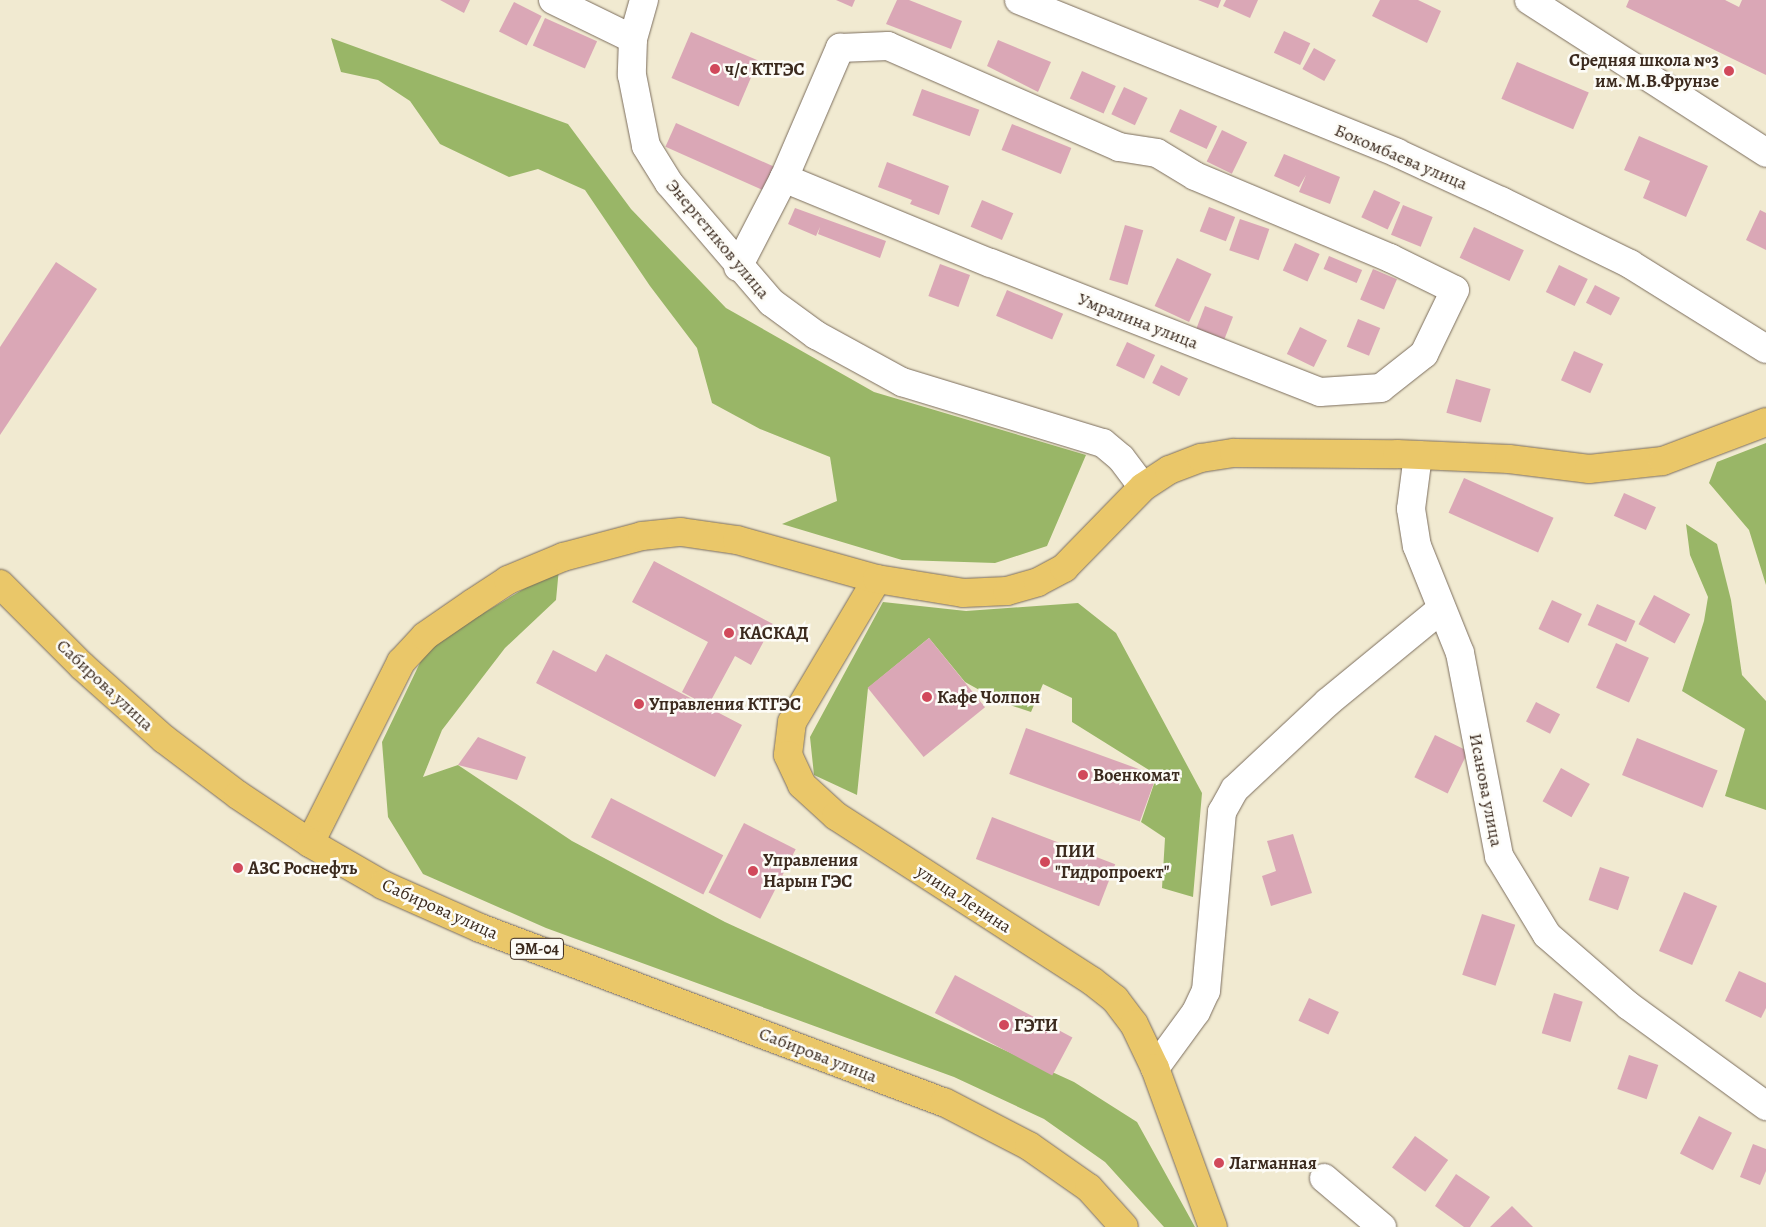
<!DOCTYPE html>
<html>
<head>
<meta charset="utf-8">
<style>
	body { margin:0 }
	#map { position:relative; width:1766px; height:1227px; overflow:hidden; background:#f1ead1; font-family:Alegreya,serif }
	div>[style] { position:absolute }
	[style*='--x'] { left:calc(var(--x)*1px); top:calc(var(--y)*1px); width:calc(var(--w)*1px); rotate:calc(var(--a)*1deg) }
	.forest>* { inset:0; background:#99b667 }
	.building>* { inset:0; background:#daa7b6; transform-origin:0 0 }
	.roads { filter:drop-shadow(0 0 1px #7b6d5d) drop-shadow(0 0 1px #7b6d5d) }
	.minor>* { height:28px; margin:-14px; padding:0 14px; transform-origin:14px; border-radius:14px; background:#fff }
	.major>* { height:28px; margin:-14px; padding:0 14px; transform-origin:14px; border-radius:14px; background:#eac769 }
	.highway>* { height:28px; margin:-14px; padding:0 14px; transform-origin:14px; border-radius:14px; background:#eac769 }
	.dots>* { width:14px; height:14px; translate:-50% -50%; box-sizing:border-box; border:2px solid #fdfcf7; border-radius:50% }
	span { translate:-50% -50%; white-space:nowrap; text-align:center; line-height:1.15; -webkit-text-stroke:5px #fdfcf7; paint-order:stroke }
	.shield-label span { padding:1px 4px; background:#fdfcf7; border:1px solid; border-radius:4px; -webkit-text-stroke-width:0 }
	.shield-label { font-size:16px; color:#3b2a1e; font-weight:700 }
	.poi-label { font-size:18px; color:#3b2a1e; font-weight:700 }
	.right { translate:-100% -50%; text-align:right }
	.left { translate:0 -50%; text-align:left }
	.street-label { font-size:18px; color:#3b2a1e }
</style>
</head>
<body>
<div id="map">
	<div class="forest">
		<div style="clip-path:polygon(331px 38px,568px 124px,631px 209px,726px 308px,874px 392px,1086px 455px,1047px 546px,995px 563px,902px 560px,782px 524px,837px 501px,830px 457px,760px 429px,712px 403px,697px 348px,650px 286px,585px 190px,538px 169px,509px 177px,440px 144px,410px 101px,378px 80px,341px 72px)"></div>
		<div style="clip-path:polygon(1766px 443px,1766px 585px,1749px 530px,1709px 483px,1717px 462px)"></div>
		<div style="clip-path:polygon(1686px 524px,1717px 544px,1731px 600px,1742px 675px,1766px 701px,1766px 810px,1725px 796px,1745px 729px,1682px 691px,1704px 621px,1708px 597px,1690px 555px)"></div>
		<div style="clip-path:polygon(559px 568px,556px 600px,505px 648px,442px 730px,423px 777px,458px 765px,572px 841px,725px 922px,1074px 1082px,1137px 1122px,1195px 1227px,1164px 1227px,1105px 1162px,1044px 1119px,954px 1077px,546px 928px,423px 874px,388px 817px,382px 742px,428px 646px)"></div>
		<div style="clip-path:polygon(883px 602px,966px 611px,1078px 603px,1116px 633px,1202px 793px,1193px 897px,1162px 888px,1165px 838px,1141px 822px,1157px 775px,1072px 722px,1072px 698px,1043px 684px,1031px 712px,1001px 702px,965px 682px,929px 638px,868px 688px,857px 795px,814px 775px,810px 737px)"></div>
	</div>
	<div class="building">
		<div style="clip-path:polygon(440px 0,470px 0,464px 13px)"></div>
		<div style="clip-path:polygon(836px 0,855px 0,852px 7px)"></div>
		<div style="clip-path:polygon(897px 0,909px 0,962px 21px,951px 49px,886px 24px)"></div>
		<div style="clip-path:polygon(1198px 0,1221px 0,1218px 8px)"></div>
		<div style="clip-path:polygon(1226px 0,1258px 0,1250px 18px,1223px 6px)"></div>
		<div style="clip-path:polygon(1380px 0,1418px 0,1441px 11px,1427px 43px,1372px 16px)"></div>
		<div style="clip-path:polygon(1629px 0,1725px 0,1739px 7px,1742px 0,1766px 0,1766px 75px,1626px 7px)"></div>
		<div style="left:514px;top:2px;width:31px;height:33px;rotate:27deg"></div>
		<div style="left:545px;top:18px;width:57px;height:30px;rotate:24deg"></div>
		<div style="left:1284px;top:31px;width:29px;height:24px;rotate:25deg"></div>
		<div style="left:691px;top:32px;width:73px;height:50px;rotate:23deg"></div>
		<div style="clip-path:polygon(998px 40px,1051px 62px,1038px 92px,987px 66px)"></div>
		<div style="left:1314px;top:48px;width:25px;height:24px;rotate:29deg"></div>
		<div style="left:1517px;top:62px;width:78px;height:40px;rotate:23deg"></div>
		<div style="left:1082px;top:71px;width:37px;height:30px;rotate:24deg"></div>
		<div style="left:1124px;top:87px;width:26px;height:30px;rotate:25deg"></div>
		<div style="left:922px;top:89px;width:61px;height:28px;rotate:20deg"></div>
		<div style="left:1180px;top:109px;width:41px;height:25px;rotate:25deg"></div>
		<div style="left:676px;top:123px;width:107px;height:26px;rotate:24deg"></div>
		<div style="left:1012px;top:124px;width:64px;height:28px;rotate:22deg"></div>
		<div style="left:1222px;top:130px;width:28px;height:35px;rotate:26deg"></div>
		<div style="clip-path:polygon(1639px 136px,1708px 166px,1686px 217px,1643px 198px,1650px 181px,1624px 170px)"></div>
		<div style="clip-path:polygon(1284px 154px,1340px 177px,1330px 204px,1299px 192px,1306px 175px,1299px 187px,1274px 176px)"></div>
		<div style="clip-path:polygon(887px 162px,949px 186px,939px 215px,910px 204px,912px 200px,878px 187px)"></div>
		<div style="left:1374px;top:190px;width:29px;height:30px;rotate:25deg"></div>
		<div style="left:982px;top:200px;width:34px;height:29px;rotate:23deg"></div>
		<div style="left:1403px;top:205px;width:32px;height:32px;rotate:22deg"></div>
		<div style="left:1209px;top:207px;width:28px;height:26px;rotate:21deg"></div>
		<div style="clip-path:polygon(795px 208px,886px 241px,880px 258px,818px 234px,820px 227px,816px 236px,788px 224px)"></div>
		<div style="clip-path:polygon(1760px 210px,1766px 213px,1766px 250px,1746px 240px)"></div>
		<div style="left:1240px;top:219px;width:31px;height:33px;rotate:19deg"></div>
		<div style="left:1125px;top:225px;width:19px;height:57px;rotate:16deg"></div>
		<div style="left:1474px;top:227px;width:55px;height:34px;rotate:25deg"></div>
		<div style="left:1295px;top:243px;width:27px;height:30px;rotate:24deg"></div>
		<div style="left:1329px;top:256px;width:36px;height:14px;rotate:23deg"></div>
		<div style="left:1177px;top:258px;width:38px;height:53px;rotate:25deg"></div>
		<div style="clip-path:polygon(56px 262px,97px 289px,0 435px,0 347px)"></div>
		<div style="left:940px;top:264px;width:32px;height:34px;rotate:20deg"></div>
		<div style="left:1559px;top:265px;width:32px;height:30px;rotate:26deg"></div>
		<div style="left:1373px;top:269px;width:26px;height:33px;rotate:23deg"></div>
		<div style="left:1595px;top:285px;width:28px;height:20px;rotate:27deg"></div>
		<div style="left:1007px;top:290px;width:61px;height:28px;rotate:23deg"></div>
		<div style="left:1205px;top:306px;width:30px;height:24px;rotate:21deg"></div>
		<div style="left:1358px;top:319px;width:24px;height:30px;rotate:22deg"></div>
		<div style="left:1300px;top:327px;width:30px;height:30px;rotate:26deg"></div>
		<div style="left:1127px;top:342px;width:31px;height:26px;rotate:25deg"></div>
		<div style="left:1574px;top:351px;width:32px;height:32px;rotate:24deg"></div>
		<div style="left:1161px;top:365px;width:30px;height:20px;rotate:26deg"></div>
		<div style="left:1456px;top:379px;width:36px;height:35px;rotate:16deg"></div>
		<div style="left:1464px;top:478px;width:98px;height:38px;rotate:24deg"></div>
		<div style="left:1624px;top:493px;width:35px;height:25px;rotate:24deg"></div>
		<div style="clip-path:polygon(654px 561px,773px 624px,751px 665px,735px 656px,708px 706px,682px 692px,708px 642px,632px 602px)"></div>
		<div style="left:1654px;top:595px;width:41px;height:33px;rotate:28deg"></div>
		<div style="left:1552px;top:600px;width:33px;height:32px;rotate:25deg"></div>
		<div style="left:1597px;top:604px;width:42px;height:23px;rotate:24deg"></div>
		<div style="left:929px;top:638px;width:89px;height:79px;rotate:51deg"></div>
		<div style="left:1616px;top:643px;width:36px;height:49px;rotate:24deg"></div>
		<div style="clip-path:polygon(553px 650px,596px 672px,606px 654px,742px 725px,715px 777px,536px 683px)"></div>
		<div style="left:1536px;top:702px;width:27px;height:22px;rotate:27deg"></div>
		<div style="left:1026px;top:728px;width:139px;height:49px;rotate:20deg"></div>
		<div style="left:1435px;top:735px;width:37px;height:47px;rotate:26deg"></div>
		<div style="clip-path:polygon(478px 737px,526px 757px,517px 780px,458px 765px)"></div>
		<div style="left:1637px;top:738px;width:87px;height:40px;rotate:22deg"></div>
		<div style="left:1561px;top:768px;width:33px;height:38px;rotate:29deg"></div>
		<div style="left:611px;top:798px;width:126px;height:44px;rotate:27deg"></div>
		<div style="left:992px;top:817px;width:132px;height:45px;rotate:21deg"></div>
		<div style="left:744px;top:823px;width:58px;height:78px;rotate:27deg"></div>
		<div style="clip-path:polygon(1293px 834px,1312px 893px,1271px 906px,1262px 876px,1276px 871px,1267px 841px)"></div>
		<div style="left:1600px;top:867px;width:31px;height:35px;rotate:19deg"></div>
		<div style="left:1684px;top:892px;width:36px;height:64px;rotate:23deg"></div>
		<div style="left:1482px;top:914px;width:35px;height:64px;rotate:18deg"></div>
		<div style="clip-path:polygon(1739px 971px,1766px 983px,1766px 1008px,1761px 1018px,1725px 1001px)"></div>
		<div style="left:955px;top:975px;width:133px;height:43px;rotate:28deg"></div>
		<div style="left:1554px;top:993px;width:30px;height:42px;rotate:17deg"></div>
		<div style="left:1309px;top:998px;width:33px;height:25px;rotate:25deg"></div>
		<div style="left:1629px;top:1055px;width:31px;height:36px;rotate:19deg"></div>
		<div style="left:1699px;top:1116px;width:37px;height:42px;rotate:27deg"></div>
		<div style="left:1415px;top:1136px;width:41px;height:39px;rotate:36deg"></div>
		<div style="clip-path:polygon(1753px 1144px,1766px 1149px,1766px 1171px,1760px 1185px,1740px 1177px)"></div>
		<div style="clip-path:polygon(1456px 1174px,1490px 1197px,1470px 1227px,1464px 1227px,1435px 1206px)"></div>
		<div style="clip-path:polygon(1512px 1206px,1533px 1227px,1490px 1227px)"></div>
	</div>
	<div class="roads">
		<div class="minor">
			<div style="--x:553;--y:0;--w:89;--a:26"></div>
			<div style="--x:644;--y:0;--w:41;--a:105.8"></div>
			<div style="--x:633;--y:39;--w:36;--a:92"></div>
			<div style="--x:632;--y:75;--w:72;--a:78.8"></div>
			<div style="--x:646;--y:146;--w:44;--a:58.1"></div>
			<div style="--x:669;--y:183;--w:157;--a:49.4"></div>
			<div style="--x:771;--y:302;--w:56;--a:36.3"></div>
			<div style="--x:816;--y:335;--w:98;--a:28.7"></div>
			<div style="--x:902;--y:382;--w:210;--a:16.9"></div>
			<div style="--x:1103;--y:443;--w:23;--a:40"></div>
			<div style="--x:1121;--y:458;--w:36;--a:53"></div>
			<div style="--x:1019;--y:0;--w:408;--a:22"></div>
			<div style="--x:1397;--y:153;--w:115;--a:24.8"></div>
			<div style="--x:1501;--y:201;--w:144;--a:26"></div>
			<div style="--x:1630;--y:264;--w:160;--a:32"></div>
			<div style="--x:1529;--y:0;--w:282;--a:32.8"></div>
			<div style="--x:738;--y:267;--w:100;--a:-62.7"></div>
			<div style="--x:784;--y:178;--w:142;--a:-66.7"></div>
			<div style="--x:840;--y:48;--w:48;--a:-2.4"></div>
			<div style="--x:888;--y:46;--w:252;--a:23.6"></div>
			<div style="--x:1119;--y:147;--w:38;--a:9"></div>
			<div style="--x:1157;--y:153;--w:44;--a:31.2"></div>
			<div style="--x:1195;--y:176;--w:212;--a:22.8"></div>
			<div style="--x:1390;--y:258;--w:72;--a:26.2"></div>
			<div style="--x:1455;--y:290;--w:71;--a:115.8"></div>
			<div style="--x:1424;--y:354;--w:55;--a:141.7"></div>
			<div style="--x:1381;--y:388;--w:61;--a:176.2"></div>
			<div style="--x:1320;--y:392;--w:354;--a:-158.6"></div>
			<div style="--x:990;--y:263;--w:223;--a:-157.6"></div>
			<div style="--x:1418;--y:455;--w:54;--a:97.4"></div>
			<div style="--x:1411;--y:509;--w:37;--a:81"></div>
			<div style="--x:1417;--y:546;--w:115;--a:68.1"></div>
			<div style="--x:1460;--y:653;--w:207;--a:79.1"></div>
			<div style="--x:1499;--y:856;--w:92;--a:58.7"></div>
			<div style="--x:1547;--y:935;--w:108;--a:40.9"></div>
			<div style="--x:1629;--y:1006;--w:170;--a:36.1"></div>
			<div style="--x:1155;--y:1068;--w:69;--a:-53.8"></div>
			<div style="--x:1196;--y:1012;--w:23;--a:-65"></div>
			<div style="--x:1206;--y:991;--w:180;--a:-84.9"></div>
			<div style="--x:1222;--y:812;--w:26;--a:-61"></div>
			<div style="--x:1235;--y:789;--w:127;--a:-43.1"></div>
			<div style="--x:1328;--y:702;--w:145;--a:-39.4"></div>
			<div style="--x:1324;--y:1178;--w:76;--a:40.2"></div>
		</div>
		<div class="major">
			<div style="--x:877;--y:579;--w:166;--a:120.7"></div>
			<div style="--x:792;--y:722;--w:33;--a:97"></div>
			<div style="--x:788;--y:755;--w:33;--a:65"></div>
			<div style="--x:802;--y:785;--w:46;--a:42.4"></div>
			<div style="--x:836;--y:816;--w:305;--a:32.8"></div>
			<div style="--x:1092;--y:981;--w:29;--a:38"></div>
			<div style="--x:1115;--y:999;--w:31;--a:53"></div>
			<div style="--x:1134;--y:1024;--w:49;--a:64.5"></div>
			<div style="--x:1155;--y:1068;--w:169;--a:70"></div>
			<div style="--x:310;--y:843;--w:203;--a:-63.3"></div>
			<div style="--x:401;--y:662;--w:35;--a:-47"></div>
			<div style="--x:425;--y:636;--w:58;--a:-34.5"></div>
			<div style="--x:473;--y:603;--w:42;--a:-33.3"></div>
			<div style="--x:508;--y:580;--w:60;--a:-22.7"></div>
			<div style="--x:563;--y:557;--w:82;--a:-14.9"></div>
			<div style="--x:642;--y:536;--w:39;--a:-6"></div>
			<div style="--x:681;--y:532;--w:57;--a:8.1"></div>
			<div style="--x:737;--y:540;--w:145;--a:15.6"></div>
			<div style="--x:877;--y:579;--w:87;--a:9.2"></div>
			<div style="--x:963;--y:593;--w:44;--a:-2.6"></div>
			<div style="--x:1007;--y:591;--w:32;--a:-16"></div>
			<div style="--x:1038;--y:582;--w:30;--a:-28"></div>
			<div style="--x:1064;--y:568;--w:113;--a:-45.7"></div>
			<div style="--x:1143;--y:487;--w:31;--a:-33"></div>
			<div style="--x:1169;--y:470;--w:34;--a:-21"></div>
			<div style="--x:1201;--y:458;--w:33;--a:-9"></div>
			<div style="--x:1234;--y:453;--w:163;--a:0.4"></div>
			<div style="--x:1397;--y:454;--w:112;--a:2.6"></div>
			<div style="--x:1509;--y:459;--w:81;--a:7.1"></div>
			<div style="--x:1589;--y:469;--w:74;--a:-6.2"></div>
			<div style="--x:1663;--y:461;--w:110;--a:-20.7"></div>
		</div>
		<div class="highway">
			<div style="--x:0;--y:584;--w:116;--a:45"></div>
			<div style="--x:82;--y:666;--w:110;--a:41.7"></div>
			<div style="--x:164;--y:739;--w:93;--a:37.1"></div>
			<div style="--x:238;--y:795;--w:87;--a:33.7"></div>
			<div style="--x:310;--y:843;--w:84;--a:29.9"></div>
			<div style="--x:383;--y:885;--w:106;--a:23.9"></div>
			<div style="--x:480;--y:928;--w:496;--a:20.6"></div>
			<div style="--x:944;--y:1102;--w:96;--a:27.4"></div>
			<div style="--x:1029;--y:1146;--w:73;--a:35"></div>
			<div style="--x:1089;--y:1188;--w:52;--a:48.1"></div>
		</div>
	</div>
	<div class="dots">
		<div style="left:715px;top:69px;background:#d1495b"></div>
		<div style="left:1729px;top:71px;background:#d1495b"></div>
		<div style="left:729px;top:633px;background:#d1495b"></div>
		<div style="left:927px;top:697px;background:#d1495b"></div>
		<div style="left:639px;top:704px;background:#d1495b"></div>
		<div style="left:1083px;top:775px;background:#d1495b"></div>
		<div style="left:1045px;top:862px;background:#d1495b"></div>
		<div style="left:238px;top:868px;background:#d1495b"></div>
		<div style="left:753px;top:871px;background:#d1495b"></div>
		<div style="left:1004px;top:1025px;background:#d1495b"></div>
		<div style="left:1219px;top:1163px;background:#d1495b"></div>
	</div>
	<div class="shield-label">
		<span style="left:537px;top:949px">ЭМ-04</span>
	</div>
	<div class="poi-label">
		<span class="right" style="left:1719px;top:71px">Средняя школа №3<br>им. М.В.Фрунзе</span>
		<span class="left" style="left:725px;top:69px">ч/с КТГЭС</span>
		<span class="left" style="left:739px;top:633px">КАСКАД</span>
		<span class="left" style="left:937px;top:697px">Кафе Чолпон</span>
		<span class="left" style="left:649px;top:704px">Управления КТГЭС</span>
		<span class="left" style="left:1093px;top:775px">Военкомат</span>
		<span class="left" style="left:1055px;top:862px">ПИИ<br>"Гидропроект"</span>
		<span class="left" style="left:763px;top:871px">Управления<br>Нарын ГЭС</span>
		<span class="left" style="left:248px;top:868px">АЗС Роснефть</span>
		<span class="left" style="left:1014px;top:1025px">ГЭТИ</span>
		<span class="left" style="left:1229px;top:1163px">Лагманная</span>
	</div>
	<div class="street-label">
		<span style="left:1401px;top:157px;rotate:23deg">Бокомбаева улица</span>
		<span style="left:718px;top:239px;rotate:50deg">Энергетиков улица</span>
		<span style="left:1138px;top:321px;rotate:21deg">Умралина улица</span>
		<span style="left:105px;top:685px;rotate:43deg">Сабирова улица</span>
		<span style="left:1486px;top:790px;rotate:79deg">Исанова улица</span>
		<span style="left:964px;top:899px;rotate:33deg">улица Ленина</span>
		<span style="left:440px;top:909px;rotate:24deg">Сабирова улица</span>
		<span style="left:818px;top:1055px;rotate:21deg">Сабирова улица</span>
	</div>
</div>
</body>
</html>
